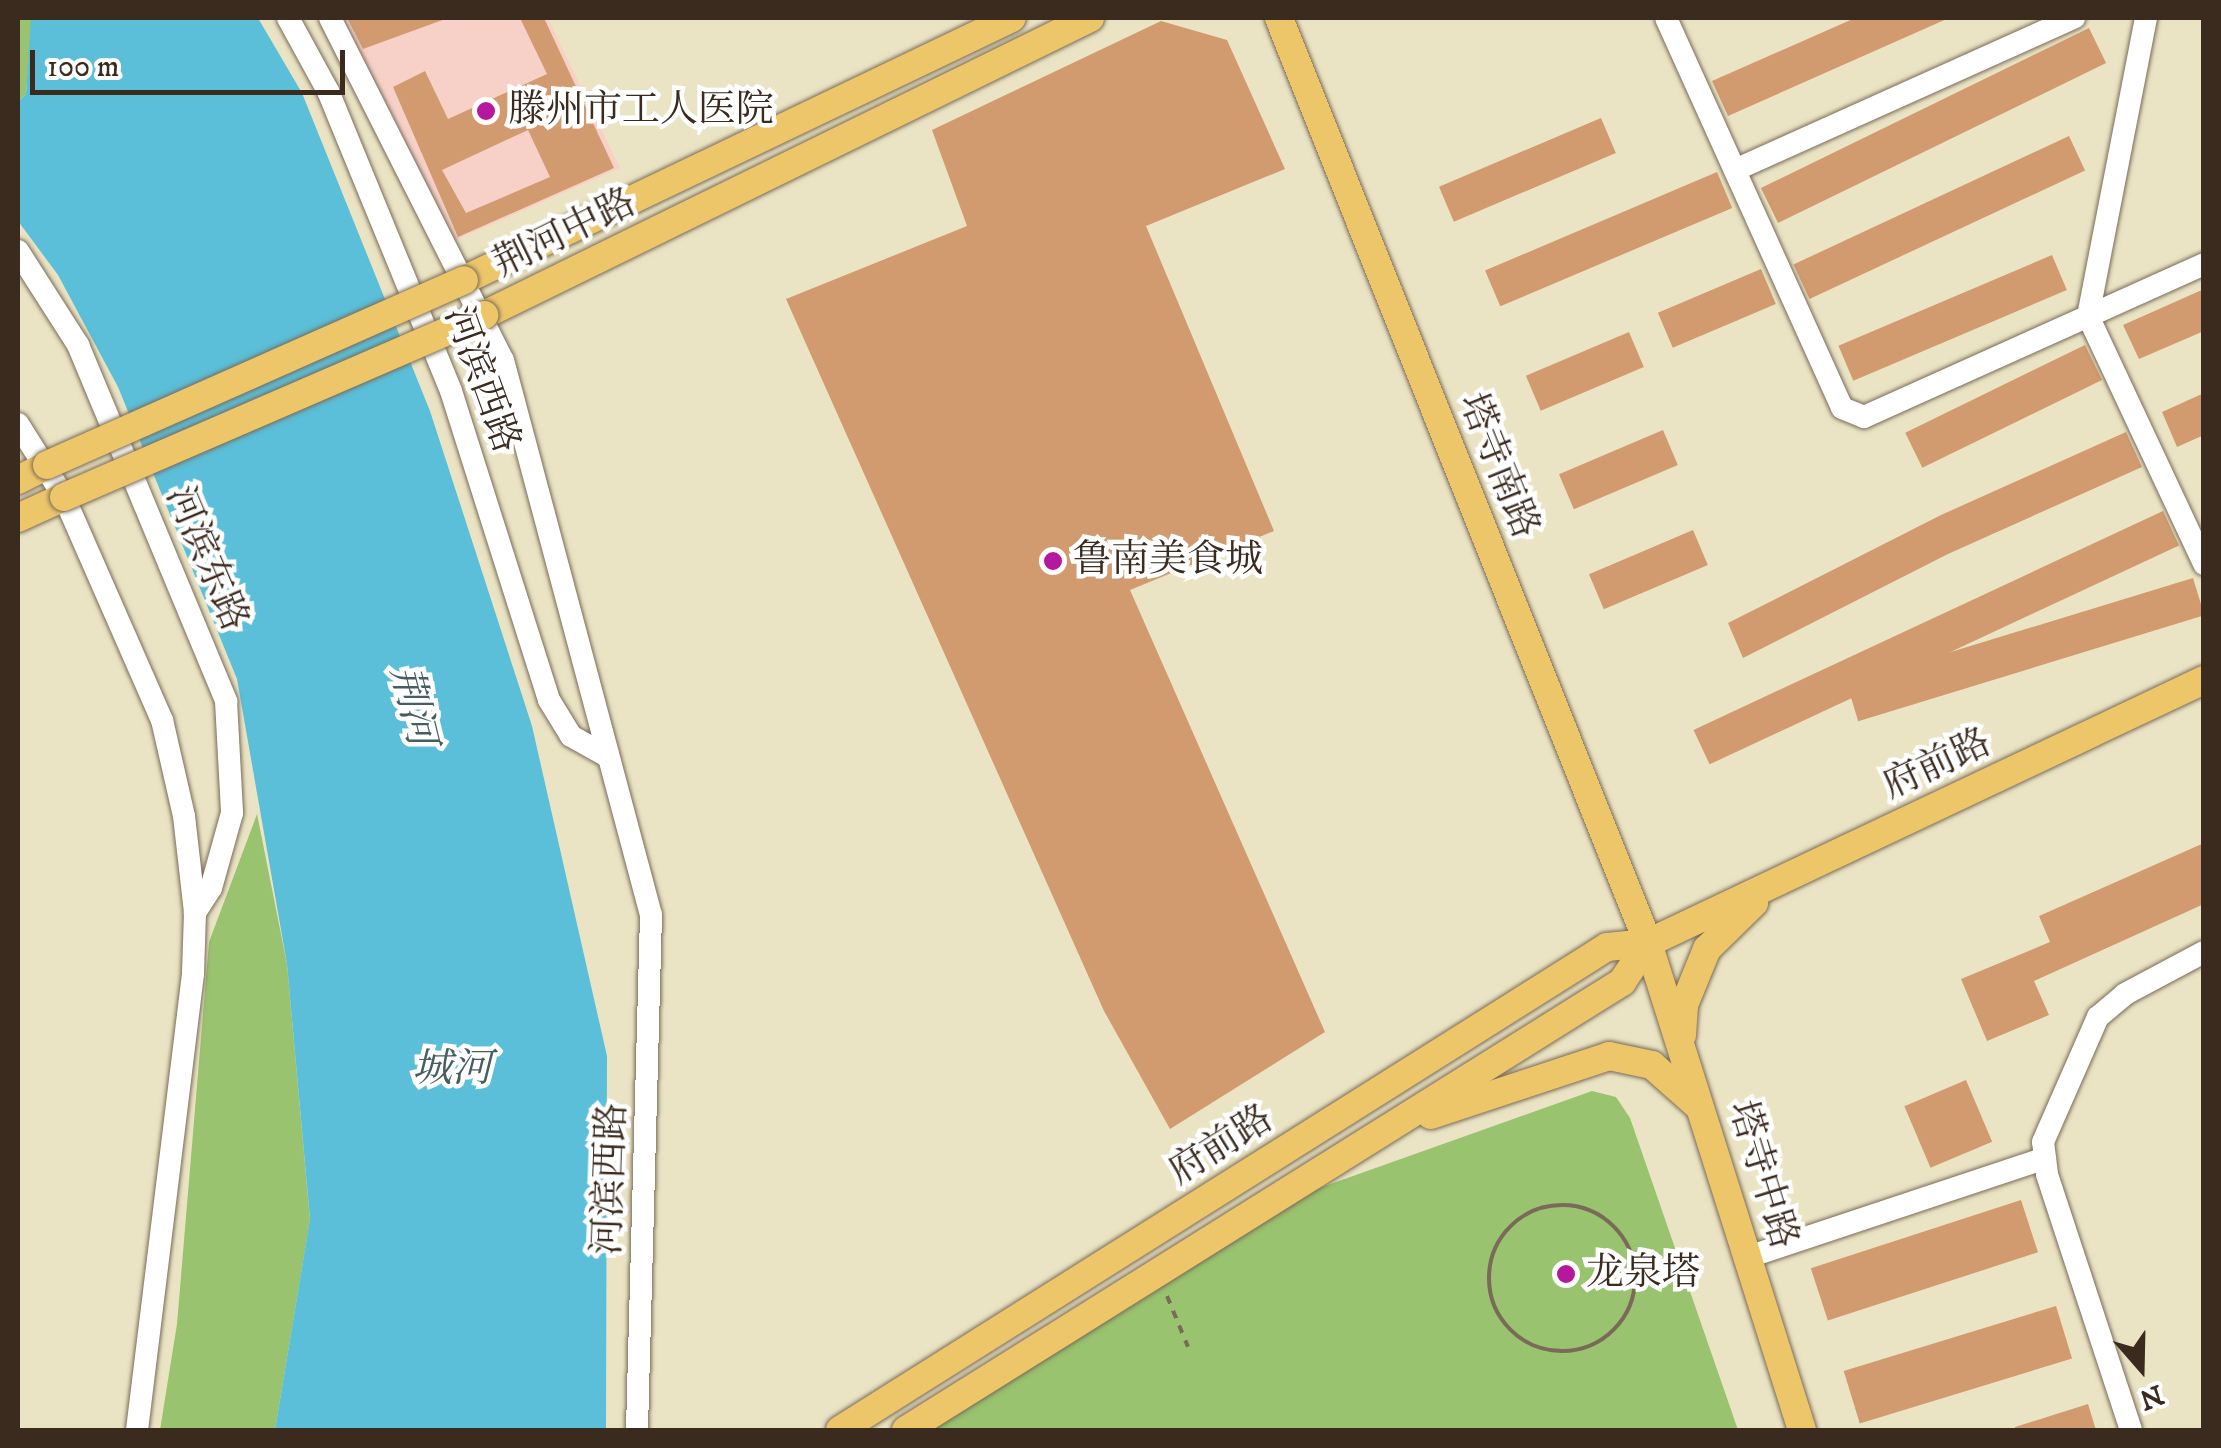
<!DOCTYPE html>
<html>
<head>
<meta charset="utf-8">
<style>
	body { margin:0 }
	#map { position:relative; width:2221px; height:1448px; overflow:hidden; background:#ebe4c4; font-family:"IM FELL DW Pica","Noto Serif SC",serif }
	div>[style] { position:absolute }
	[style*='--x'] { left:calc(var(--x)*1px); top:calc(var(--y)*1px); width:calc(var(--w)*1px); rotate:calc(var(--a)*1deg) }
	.built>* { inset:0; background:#f7d1c7 }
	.green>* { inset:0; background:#99c36f }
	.water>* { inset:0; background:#5bbfd9 }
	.building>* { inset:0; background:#d19b6f; transform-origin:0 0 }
	.path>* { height:4px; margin-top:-2px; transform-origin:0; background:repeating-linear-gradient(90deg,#796b58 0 8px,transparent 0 16px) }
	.path>.ring { margin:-2px; padding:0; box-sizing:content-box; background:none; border:4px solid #796b58; border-radius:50% }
	.roads { filter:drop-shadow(0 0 2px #796b58) drop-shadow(0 0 2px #796b58) }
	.minor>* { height:22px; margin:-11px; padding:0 11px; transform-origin:11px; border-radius:11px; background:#fff }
	.major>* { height:28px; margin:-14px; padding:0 14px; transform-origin:14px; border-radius:14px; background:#ecc669 }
	.bridges { filter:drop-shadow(0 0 2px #796b58) drop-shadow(0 0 2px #796b58) }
	.major-bridge>* { height:28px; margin:-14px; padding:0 14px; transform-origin:14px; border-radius:14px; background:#ecc669 }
	.dots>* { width:28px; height:28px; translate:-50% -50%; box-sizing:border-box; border:5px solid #fff; border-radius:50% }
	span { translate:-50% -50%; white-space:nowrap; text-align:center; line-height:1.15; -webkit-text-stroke:9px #fff; paint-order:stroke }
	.poi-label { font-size:38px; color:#3b2a1e }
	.left { translate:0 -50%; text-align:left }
	.street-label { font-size:38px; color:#3b2a1e }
	.water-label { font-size:40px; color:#465e5f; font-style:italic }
	.frame { position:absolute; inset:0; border:20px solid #3b2a1e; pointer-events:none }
	.north { position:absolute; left:2091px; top:1318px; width:100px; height:100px; -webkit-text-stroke:8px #fff; paint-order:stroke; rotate:160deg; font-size:28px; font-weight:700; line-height:40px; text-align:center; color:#3b2a1e }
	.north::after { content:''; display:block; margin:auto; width:35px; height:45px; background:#3b2a1e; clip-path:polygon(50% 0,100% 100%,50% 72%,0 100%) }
	.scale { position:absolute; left:30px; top:50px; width:315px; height:45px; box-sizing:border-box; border:5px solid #3b2a1e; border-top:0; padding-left:12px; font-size:30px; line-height:35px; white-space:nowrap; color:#3b2a1e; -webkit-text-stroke:8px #fff; paint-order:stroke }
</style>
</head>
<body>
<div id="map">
	<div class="built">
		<div style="clip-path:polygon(334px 18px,548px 18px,620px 168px,442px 246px)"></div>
	</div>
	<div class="green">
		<div style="clip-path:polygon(18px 18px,32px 20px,26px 94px,18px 102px)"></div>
		<div style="clip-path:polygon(257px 814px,287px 964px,310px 1220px,275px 1430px,160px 1430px,177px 1324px,209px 942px)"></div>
		<div style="clip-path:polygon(1592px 1091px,1616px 1097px,1630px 1118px,1738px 1430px,932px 1430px,1308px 1192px)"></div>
	</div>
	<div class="water">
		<div style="clip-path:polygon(31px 18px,258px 18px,302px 93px,430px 411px,532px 726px,607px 1056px,606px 1430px,275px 1430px,310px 1219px,287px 964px,237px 679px,118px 387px,58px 275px,18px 221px,18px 102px,26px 94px)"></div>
	</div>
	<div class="building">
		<div style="clip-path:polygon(347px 18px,448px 18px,363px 49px)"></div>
		<div style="clip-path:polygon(evenodd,520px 18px,544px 18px,614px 168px,458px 237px,393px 87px,425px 71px,448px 119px,547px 74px,520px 18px,528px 130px,550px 177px,466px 213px,442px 170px,528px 130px)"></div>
		<div style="clip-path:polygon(1855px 18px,1949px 18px,1728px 116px,1712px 81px)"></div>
		<div style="clip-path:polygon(1161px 21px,1227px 40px,1285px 169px,1146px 226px,1274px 531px,1130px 590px,1325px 1032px,1170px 1129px,1104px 1011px,786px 299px,967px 226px,932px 130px)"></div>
		<div style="left:2089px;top:28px;width:39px;height:365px;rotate:64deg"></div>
		<div style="left:1601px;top:118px;width:38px;height:176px;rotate:67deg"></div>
		<div style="left:2069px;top:136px;width:38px;height:304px;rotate:65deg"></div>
		<div style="left:1717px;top:172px;width:39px;height:252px;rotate:67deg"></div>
		<div style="left:2052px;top:255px;width:38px;height:232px;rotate:67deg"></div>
		<div style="left:1761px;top:269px;width:38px;height:112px;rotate:67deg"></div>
		<div style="clip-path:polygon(2204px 289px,2204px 331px,2139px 359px,2123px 325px)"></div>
		<div style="left:1629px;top:332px;width:38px;height:112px;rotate:67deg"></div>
		<div style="left:2085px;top:345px;width:39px;height:200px;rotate:64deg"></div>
		<div style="clip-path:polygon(2204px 393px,2204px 435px,2177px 447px,2162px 412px)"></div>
		<div style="left:1663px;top:430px;width:38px;height:113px;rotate:67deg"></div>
		<div style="clip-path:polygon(2126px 432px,2142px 467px,1948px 554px,1743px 658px,1728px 623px,1941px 515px)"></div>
		<div style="left:2163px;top:511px;width:38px;height:518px;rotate:65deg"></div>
		<div style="left:1693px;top:530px;width:38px;height:113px;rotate:67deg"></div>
		<div style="left:2193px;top:578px;width:39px;height:362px;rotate:73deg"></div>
		<div style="clip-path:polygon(2204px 843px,2204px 904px,2034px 981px,2049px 1015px,1987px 1041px,1961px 979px,2050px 942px,2039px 916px)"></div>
		<div style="left:1966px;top:1080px;width:67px;height:67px;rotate:67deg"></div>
		<div style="left:2021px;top:1200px;width:55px;height:221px;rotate:72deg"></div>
		<div style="left:2056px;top:1306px;width:55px;height:222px;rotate:73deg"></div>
		<div style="clip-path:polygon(2088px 1404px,2096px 1430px,2015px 1430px,2015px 1427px)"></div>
	</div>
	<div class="path">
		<div class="ring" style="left:1489px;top:1205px;width:142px;height:142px"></div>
		<div style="--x:1167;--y:1296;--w:55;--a:67.6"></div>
	</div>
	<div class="roads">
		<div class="minor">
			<div style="--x:288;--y:18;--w:83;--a:61.3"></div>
			<div style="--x:328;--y:91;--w:324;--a:67.7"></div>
			<div style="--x:451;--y:391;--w:324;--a:72.4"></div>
			<div style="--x:549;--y:700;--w:42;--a:58.6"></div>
			<div style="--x:571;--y:736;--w:41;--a:29.1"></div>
			<div style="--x:330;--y:18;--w:383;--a:63.2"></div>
			<div style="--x:503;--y:360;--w:574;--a:75.07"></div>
			<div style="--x:651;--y:915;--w:515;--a:91.56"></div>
			<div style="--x:1666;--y:18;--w:428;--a:65.7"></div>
			<div style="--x:1842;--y:408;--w:24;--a:22"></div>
			<div style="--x:1864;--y:417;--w:373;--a:-24.2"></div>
			<div style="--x:2146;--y:18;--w:304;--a:101"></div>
			<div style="--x:2088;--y:316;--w:274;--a:64.9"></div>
			<div style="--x:1735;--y:170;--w:372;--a:-24.2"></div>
			<div style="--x:18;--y:251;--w:112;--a:57.4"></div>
			<div style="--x:78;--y:345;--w:386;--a:67.4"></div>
			<div style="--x:226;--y:701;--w:112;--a:86.9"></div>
			<div style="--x:232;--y:813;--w:78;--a:105.6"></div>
			<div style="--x:211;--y:888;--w:30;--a:123"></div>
			<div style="--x:18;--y:424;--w:86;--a:57.8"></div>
			<div style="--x:64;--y:497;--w:244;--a:66.3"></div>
			<div style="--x:162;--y:720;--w:98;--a:77.1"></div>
			<div style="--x:184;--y:816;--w:98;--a:83.5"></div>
			<div style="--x:195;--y:913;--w:61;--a:91.9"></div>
			<div style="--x:193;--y:974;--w:459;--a:97"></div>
			<div style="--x:1748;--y:1257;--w:313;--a:-18.4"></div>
			<div style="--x:2131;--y:1430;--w:269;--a:-108.2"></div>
			<div style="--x:2047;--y:1174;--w:32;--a:-97"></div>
			<div style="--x:2043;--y:1142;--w:137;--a:-66.3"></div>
			<div style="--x:2098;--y:1017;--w:35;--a:-40"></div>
			<div style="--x:2125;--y:994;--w:89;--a:-28"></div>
		</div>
		<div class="major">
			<div style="--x:1279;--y:18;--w:996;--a:68.25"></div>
			<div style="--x:1648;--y:943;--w:511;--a:72.45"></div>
			<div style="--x:464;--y:280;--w:607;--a:-25.55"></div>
			<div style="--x:484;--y:315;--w:675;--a:-26.11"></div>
			<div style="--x:18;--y:480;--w:33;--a:-27"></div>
			<div style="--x:18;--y:518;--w:51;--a:-24.5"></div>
			<div style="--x:1682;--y:1035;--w:30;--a:-86"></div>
			<div style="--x:1684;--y:1005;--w:61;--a:-67.7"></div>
			<div style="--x:1707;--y:949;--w:66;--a:-44.4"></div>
			<div style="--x:1431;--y:1115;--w:188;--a:-18.3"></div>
			<div style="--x:1609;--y:1056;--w:44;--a:11.8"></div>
			<div style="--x:1652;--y:1065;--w:60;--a:41.6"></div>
			<div style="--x:840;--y:1430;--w:906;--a:-32.2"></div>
			<div style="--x:1607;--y:947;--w:41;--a:-5.6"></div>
			<div style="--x:1648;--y:943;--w:615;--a:-25.32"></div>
			<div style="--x:906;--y:1430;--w:845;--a:-32.03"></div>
			<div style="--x:1622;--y:982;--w:47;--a:-56.3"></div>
		</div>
	</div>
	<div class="bridges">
		<div class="major-bridge">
			<div style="--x:47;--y:465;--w:456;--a:-23.9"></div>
			<div style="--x:64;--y:497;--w:458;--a:-23.4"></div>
		</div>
	</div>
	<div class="dots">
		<div style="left:486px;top:111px;background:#b5179e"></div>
		<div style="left:1053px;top:561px;background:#b5179e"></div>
		<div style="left:1566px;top:1274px;background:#b5179e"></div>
	</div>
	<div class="poi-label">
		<span class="left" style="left:508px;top:111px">滕州市工人医院</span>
		<span class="left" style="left:1073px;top:561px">鲁南美食城</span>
		<span class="left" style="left:1586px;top:1274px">龙泉塔</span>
	</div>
	<div class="street-label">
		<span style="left:565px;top:234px;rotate:-26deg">荆河中路</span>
		<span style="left:481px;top:380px;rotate:70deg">河滨西路</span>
		<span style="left:1498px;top:466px;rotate:68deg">塔寺南路</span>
		<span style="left:206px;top:559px;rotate:67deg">河滨东路</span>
		<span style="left:1937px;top:765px;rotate:-25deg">府前路</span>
		<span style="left:1221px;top:1146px;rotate:-32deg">府前路</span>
		<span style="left:1762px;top:1175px;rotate:73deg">塔寺中路</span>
		<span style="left:611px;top:1179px;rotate:-88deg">河滨西路</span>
	</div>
	<div class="water-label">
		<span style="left:412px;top:706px;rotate:76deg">荆河</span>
		<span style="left:452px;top:1070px">城河</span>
	</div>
	<div class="frame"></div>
	<div class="north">N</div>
	<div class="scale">100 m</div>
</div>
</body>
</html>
